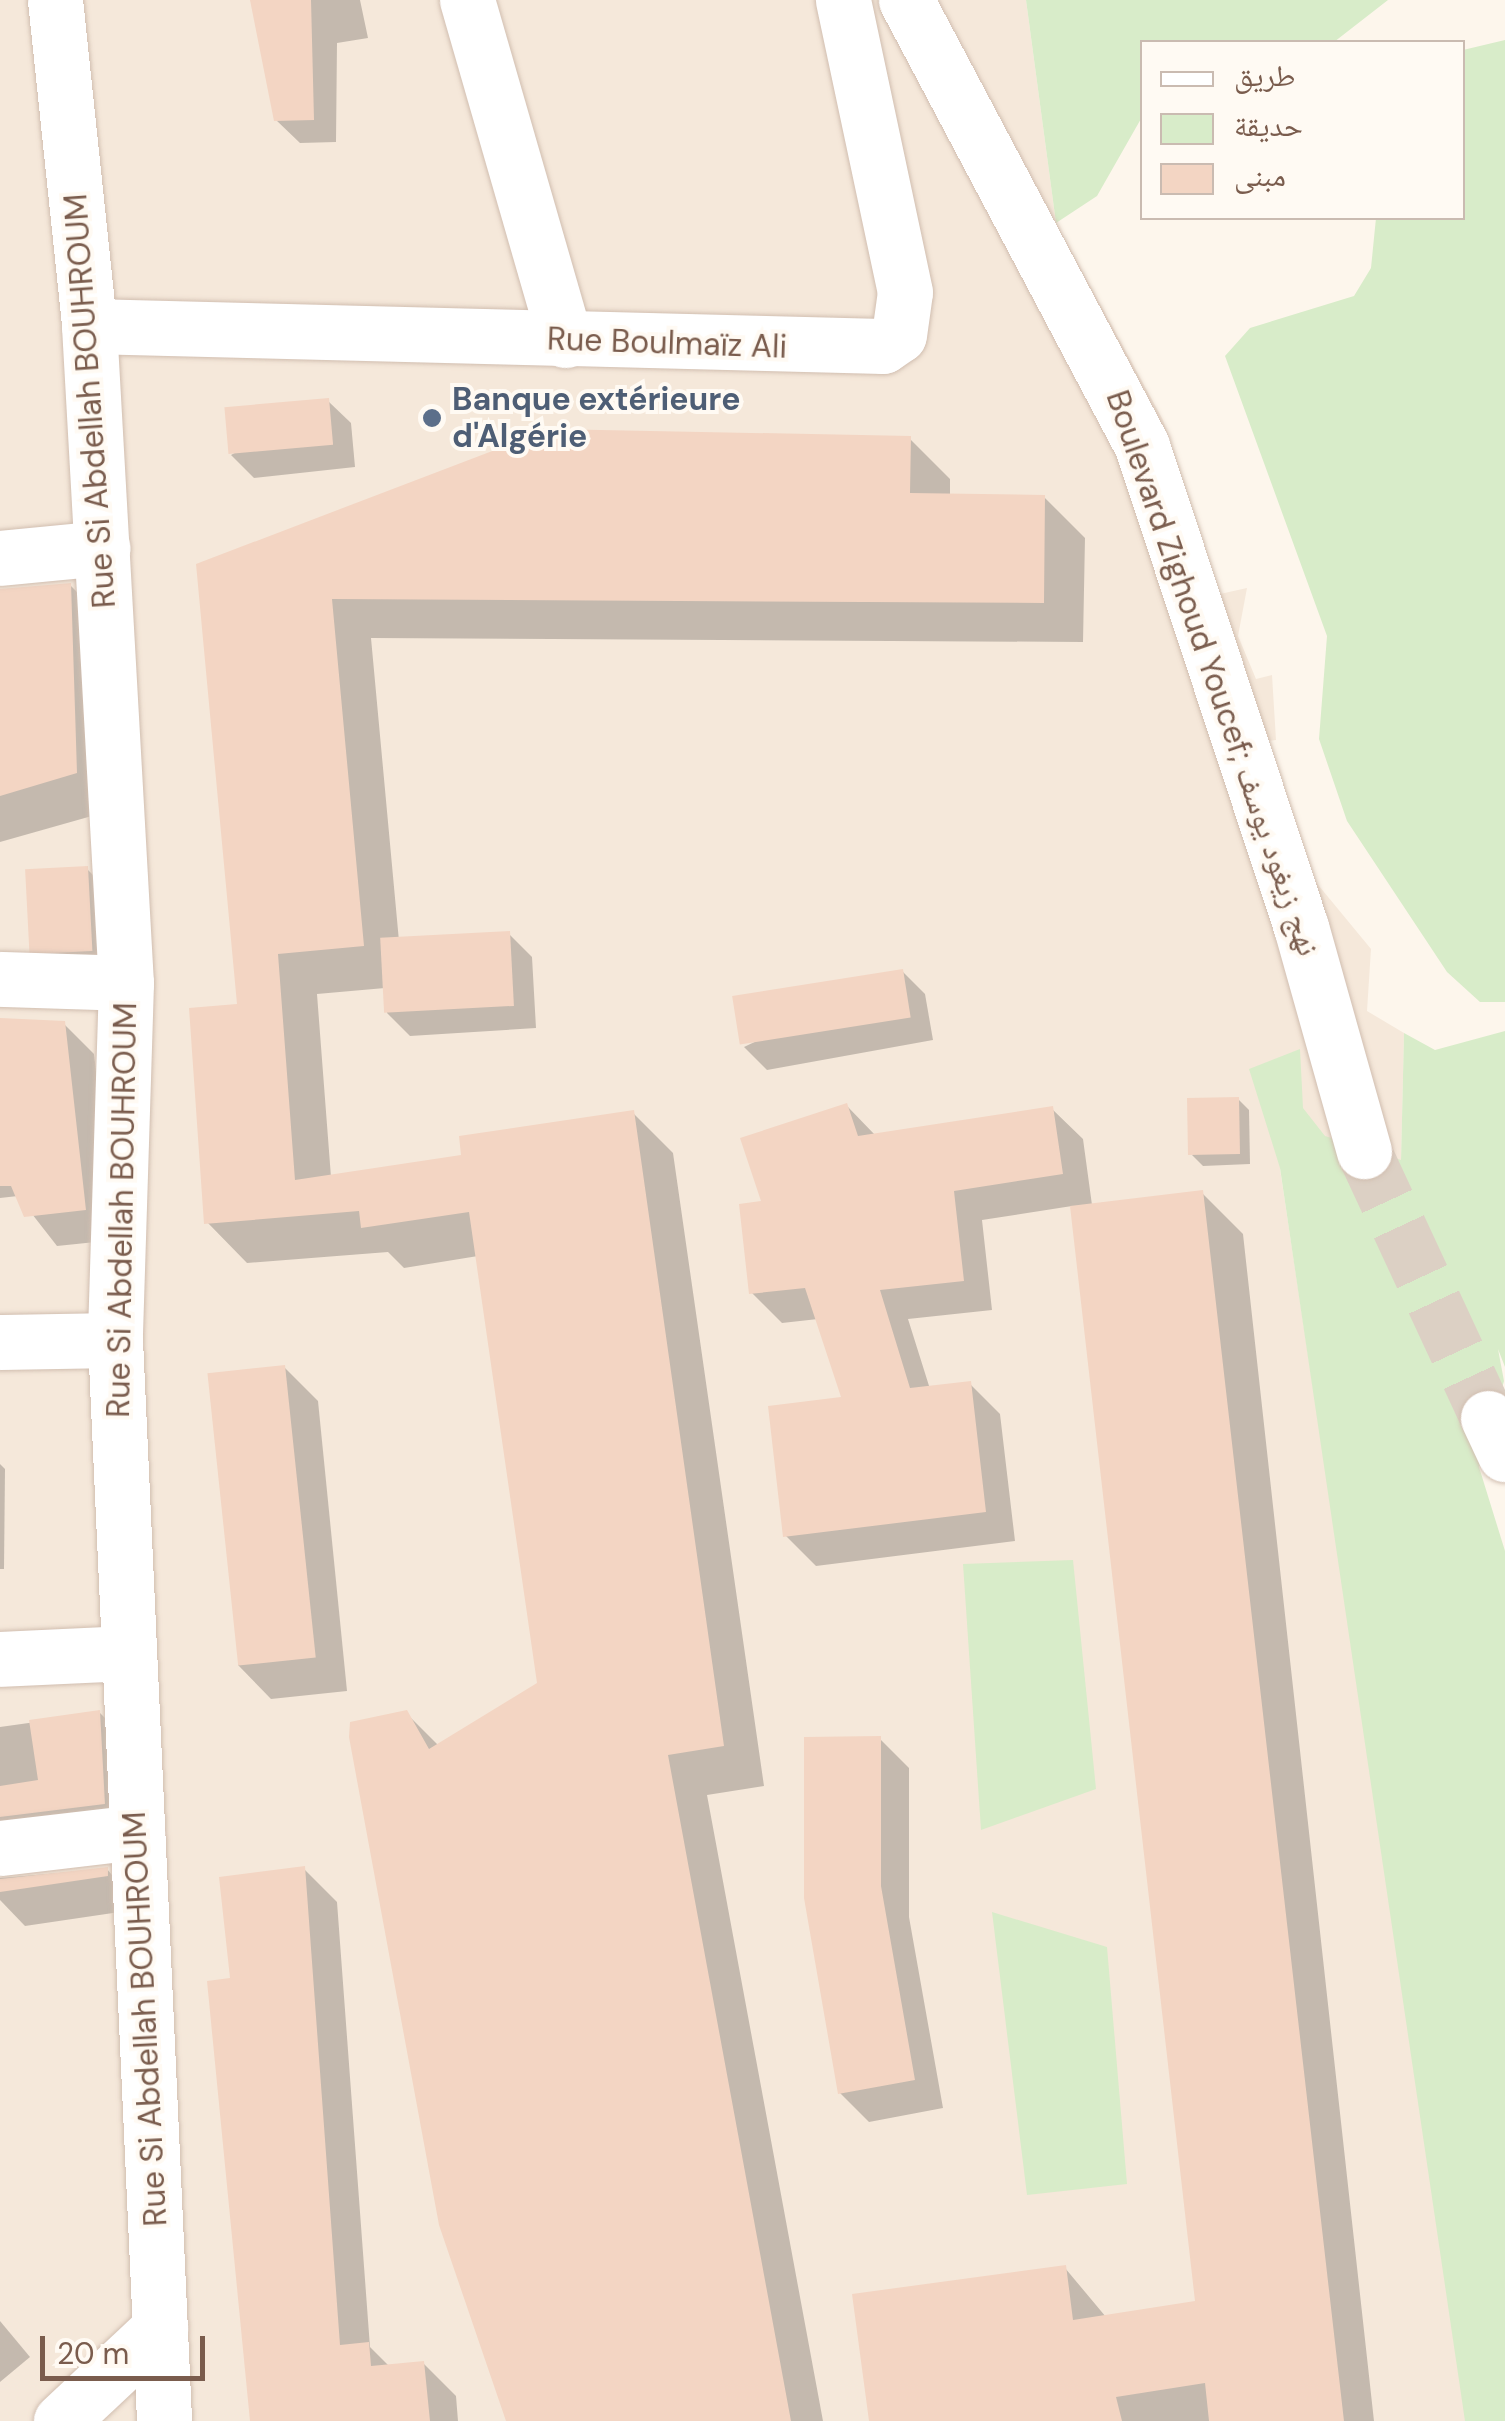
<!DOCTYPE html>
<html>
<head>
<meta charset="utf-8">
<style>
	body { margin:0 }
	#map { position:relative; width:1505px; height:2421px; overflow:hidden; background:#fdf6ec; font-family:"DM Sans","Noto Naskh Arabic",sans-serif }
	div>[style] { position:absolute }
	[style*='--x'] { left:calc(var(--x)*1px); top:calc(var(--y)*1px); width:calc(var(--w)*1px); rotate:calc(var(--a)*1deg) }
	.residential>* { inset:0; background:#f5e8da }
	.green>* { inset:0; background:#d8ecc9 }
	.shadow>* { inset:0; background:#0003 }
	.building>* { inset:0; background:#f3d5c3; transform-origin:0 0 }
	.minor-tunnel>* { height:55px; margin-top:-27.5px; transform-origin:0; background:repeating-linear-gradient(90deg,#dcd0c4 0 55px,transparent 0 83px) }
	.roads { filter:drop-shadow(0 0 2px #d1beb0) drop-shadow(0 0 2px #d1beb0) }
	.minor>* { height:55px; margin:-27.5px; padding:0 27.5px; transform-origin:27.5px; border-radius:27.5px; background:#fff }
	.dots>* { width:28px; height:28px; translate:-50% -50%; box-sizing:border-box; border:5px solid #fffaf3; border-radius:50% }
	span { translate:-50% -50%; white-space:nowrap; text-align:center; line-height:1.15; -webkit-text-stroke:8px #fffaf3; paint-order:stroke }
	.street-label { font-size:32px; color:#7a5c4d }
	.service-label { font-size:32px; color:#4e5e75; font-weight:700 }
	.left { translate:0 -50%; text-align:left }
	.legend { position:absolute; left:1140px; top:40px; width:325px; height:180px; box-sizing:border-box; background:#fffaf3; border:2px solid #cabbb1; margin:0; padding:12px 18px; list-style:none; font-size:30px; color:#7a5c4d }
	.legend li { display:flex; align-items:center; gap:20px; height:50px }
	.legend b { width:50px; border:2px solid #cabbb1 }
	.scale { position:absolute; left:40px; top:2336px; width:165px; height:45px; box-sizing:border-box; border:5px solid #7a5c4d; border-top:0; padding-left:12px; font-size:30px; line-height:35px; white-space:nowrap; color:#7a5c4d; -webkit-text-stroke:8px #fffaf3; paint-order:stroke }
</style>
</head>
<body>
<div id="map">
	<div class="residential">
		<div style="clip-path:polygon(0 0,1026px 0,1056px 223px,1163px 420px,1220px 594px,1247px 588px,1238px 636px,1256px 679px,1272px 675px,1276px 740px,1262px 742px,1305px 869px,1371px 949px,1367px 1011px,1404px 1033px,1401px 1161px,1280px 1169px,1449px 2288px,1505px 2421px,0 2421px)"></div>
	</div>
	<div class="green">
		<div style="clip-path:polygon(1026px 0,1388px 0,1334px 42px,1142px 42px,1142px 117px,1097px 196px,1056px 223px)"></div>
		<div style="clip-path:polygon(1505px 40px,1505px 1002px,1480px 1002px,1447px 972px,1347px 821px,1319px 739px,1327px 636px,1225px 356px,1250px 328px,1354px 296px,1371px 268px,1376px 218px,1462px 218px,1463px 50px)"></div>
		<div style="clip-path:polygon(1505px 1031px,1505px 1367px,1498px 1349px,1504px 1381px,1479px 1467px,1505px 1551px,1505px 2421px,1465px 2421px,1280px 1168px,1249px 1069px,1300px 1049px,1303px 1108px,1325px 1136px,1401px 1160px,1404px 1033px,1435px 1050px)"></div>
		<div style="clip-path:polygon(1073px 1560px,1096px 1789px,981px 1830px,963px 1564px)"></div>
		<div style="clip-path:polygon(992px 1912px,1107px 1947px,1127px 2184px,1027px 2195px)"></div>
	</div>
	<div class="shadow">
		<div style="clip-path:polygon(253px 0,360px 0,368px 38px,337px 43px,336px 142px,300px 143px,276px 120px)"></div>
		<div style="clip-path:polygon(328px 401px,351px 423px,355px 467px,254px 478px,231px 455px)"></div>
		<div style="clip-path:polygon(910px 439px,950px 479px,950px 496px,1044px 497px,1085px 538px,1083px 642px,371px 638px,399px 941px,509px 934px,532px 957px,536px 1028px,410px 1036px,387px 1013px,385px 988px,317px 994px,331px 1177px,464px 1157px,633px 1113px,673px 1153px,764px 1786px,707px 1795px,823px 2421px,508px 2421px,406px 1713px,439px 1746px,539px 1684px,478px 1256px,404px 1268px,388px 1252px,247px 1263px,207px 1222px,240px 1007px,199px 566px)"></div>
		<div style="clip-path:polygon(70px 585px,107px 622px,113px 810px,0 842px,0 591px)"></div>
		<div style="clip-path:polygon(87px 869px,110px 892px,115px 973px,57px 971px,34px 948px)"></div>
		<div style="clip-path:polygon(902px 971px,925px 994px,933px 1040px,767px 1070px,744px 1047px)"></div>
		<div style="clip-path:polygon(0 1020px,63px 1023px,94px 1054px,115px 1240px,57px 1246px,18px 1196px,0 1198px)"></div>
		<div style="clip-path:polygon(1238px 1099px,1249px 1110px,1250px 1164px,1203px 1166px,1192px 1155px)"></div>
		<div style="clip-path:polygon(847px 1106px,876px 1136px,1052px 1109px,1083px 1139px,1092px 1205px,1202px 1193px,1243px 1234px,1374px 2421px,871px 2421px,1065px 2268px,1106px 2317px,1198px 2303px,1072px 1206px,982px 1220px,992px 1310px,908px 1319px,930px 1389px,970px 1384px,1000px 1414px,1015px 1541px,816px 1566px,786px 1536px,844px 1399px,818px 1319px,782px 1323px,752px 1293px,764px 1204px)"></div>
		<div style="clip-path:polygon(284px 1367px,318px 1401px,347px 1691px,271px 1699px,238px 1665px)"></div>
		<div style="clip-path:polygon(0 1464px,5px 1469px,4px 1569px,0 1569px)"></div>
		<div style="clip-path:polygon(100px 1713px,131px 1744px,135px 1835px,0 1841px,0 1727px)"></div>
		<div style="clip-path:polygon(880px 1739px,909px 1768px,909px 1917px,943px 2108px,869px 2122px,840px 2093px)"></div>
		<div style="clip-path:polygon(107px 1869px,140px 1909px,25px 1926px,0 1900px,0 1878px)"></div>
		<div style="clip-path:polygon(304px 1869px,337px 1902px,370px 2347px,389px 2366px,423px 2363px,456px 2396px,458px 2421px,251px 2421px,233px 1981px)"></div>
		<div style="clip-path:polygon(0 2321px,30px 2357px,0 2382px)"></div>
	</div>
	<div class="building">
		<div style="clip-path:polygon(250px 0,311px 0,314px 120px,274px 121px)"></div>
		<div style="left:329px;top:398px;width:47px;height:105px;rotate:85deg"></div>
		<div style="clip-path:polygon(550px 429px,911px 436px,910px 493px,1045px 495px,1044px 603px,332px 599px,364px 946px,278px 954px,295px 1180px,461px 1155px,459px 1136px,634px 1110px,724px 1746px,668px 1755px,791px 2421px,506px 2421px,439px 2225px,349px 1737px,350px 1722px,407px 1710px,429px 1749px,537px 1683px,469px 1212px,361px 1228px,359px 1211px,204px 1224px,189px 1008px,237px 1004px,196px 564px)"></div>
		<div style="clip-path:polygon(71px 583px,77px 773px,0 796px,0 589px)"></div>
		<div style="left:88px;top:866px;width:85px;height:63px;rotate:87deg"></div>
		<div style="left:510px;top:931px;width:75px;height:130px;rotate:87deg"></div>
		<div style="left:903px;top:969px;width:49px;height:173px;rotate:81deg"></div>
		<div style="clip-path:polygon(0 1018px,65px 1021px,86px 1210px,24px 1217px,11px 1186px,0 1186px)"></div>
		<div style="left:1239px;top:1097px;width:57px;height:52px;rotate:89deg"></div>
		<div style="clip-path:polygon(847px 1103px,858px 1136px,1053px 1106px,1063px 1174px,954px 1191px,964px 1281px,880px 1290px,910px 1388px,971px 1381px,986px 1512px,783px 1537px,768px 1406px,841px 1397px,805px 1288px,749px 1294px,739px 1204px,761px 1201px,740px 1138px)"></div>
		<div style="clip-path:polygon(1203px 1190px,1344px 2421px,1209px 2421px,1205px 2383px,1116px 2397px,1122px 2421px,869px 2421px,852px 2294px,1066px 2265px,1073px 2320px,1195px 2301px,1070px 1206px)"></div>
		<div style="left:285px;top:1365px;width:294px;height:78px;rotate:84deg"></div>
		<div style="clip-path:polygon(100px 1710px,105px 1804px,0 1817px,0 1786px,38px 1780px,29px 1720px)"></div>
		<div style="clip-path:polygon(881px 1736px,881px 1886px,915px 2080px,838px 2094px,804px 1898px,804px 1737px)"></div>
		<div style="clip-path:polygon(305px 1866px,340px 2345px,369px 2342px,371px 2366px,424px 2361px,430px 2421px,250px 2421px,207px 1981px,230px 1978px,219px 1877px)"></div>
		<div style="clip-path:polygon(108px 1867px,108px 1876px,0 1892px,0 1879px)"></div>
	</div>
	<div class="minor-tunnel">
		<div style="--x:1364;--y:1151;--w:294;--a:65.1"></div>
	</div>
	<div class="roads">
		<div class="minor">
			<div style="--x:55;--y:0;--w:328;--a:84"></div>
			<div style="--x:89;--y:326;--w:658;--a:86.78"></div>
			<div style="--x:126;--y:983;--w:357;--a:91.8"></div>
			<div style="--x:115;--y:1340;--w:1082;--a:87.4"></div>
			<div style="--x:467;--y:0;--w:354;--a:73.9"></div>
			<div style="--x:906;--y:0;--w:505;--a:62.11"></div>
			<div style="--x:1142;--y:446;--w:507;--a:71.71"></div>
			<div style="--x:1301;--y:927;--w:233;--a:74.3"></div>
			<div style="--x:89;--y:326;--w:794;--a:1.44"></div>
			<div style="--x:883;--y:346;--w:19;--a:-35"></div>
			<div style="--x:899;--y:335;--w:43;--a:-82.1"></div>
			<div style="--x:905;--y:292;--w:299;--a:-102"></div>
			<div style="--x:0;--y:558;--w:103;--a:-5.5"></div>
			<div style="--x:0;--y:979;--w:126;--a:1.8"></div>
			<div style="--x:0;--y:1342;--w:115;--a:-1"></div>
			<div style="--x:1488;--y:1418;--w:40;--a:65"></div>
			<div style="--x:0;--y:1659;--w:127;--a:-2.7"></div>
			<div style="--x:0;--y:1848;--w:138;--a:-6.7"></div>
			<div style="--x:61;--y:2421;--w:136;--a:-43.2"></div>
		</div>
	</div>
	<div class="dots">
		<div style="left:432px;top:418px;background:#5c6f8a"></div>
	</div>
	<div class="street-label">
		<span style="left:667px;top:343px;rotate:2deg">Rue Boulmaïz Ali</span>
		<span style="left:90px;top:401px;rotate:-94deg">Rue Si Abdellah BOUHROUM</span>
		<span style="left:1213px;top:673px;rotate:71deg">Boulevard Zighoud Youcef; نهج زيغود يوسف</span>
		<span style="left:122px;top:1210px;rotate:-89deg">Rue Si Abdellah BOUHROUM</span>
		<span style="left:145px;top:2019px;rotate:-93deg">Rue Si Abdellah BOUHROUM</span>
	</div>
	<div class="service-label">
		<span class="left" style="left:452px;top:418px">Banque extérieure<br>d'Algérie</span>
	</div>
	<ul class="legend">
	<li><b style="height:12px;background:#fff"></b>طريق</li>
	<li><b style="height:28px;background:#d8ecc9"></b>حديقة</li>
	<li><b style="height:28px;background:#f3d5c3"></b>مبنى</li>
	</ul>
	<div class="scale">20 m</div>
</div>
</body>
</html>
